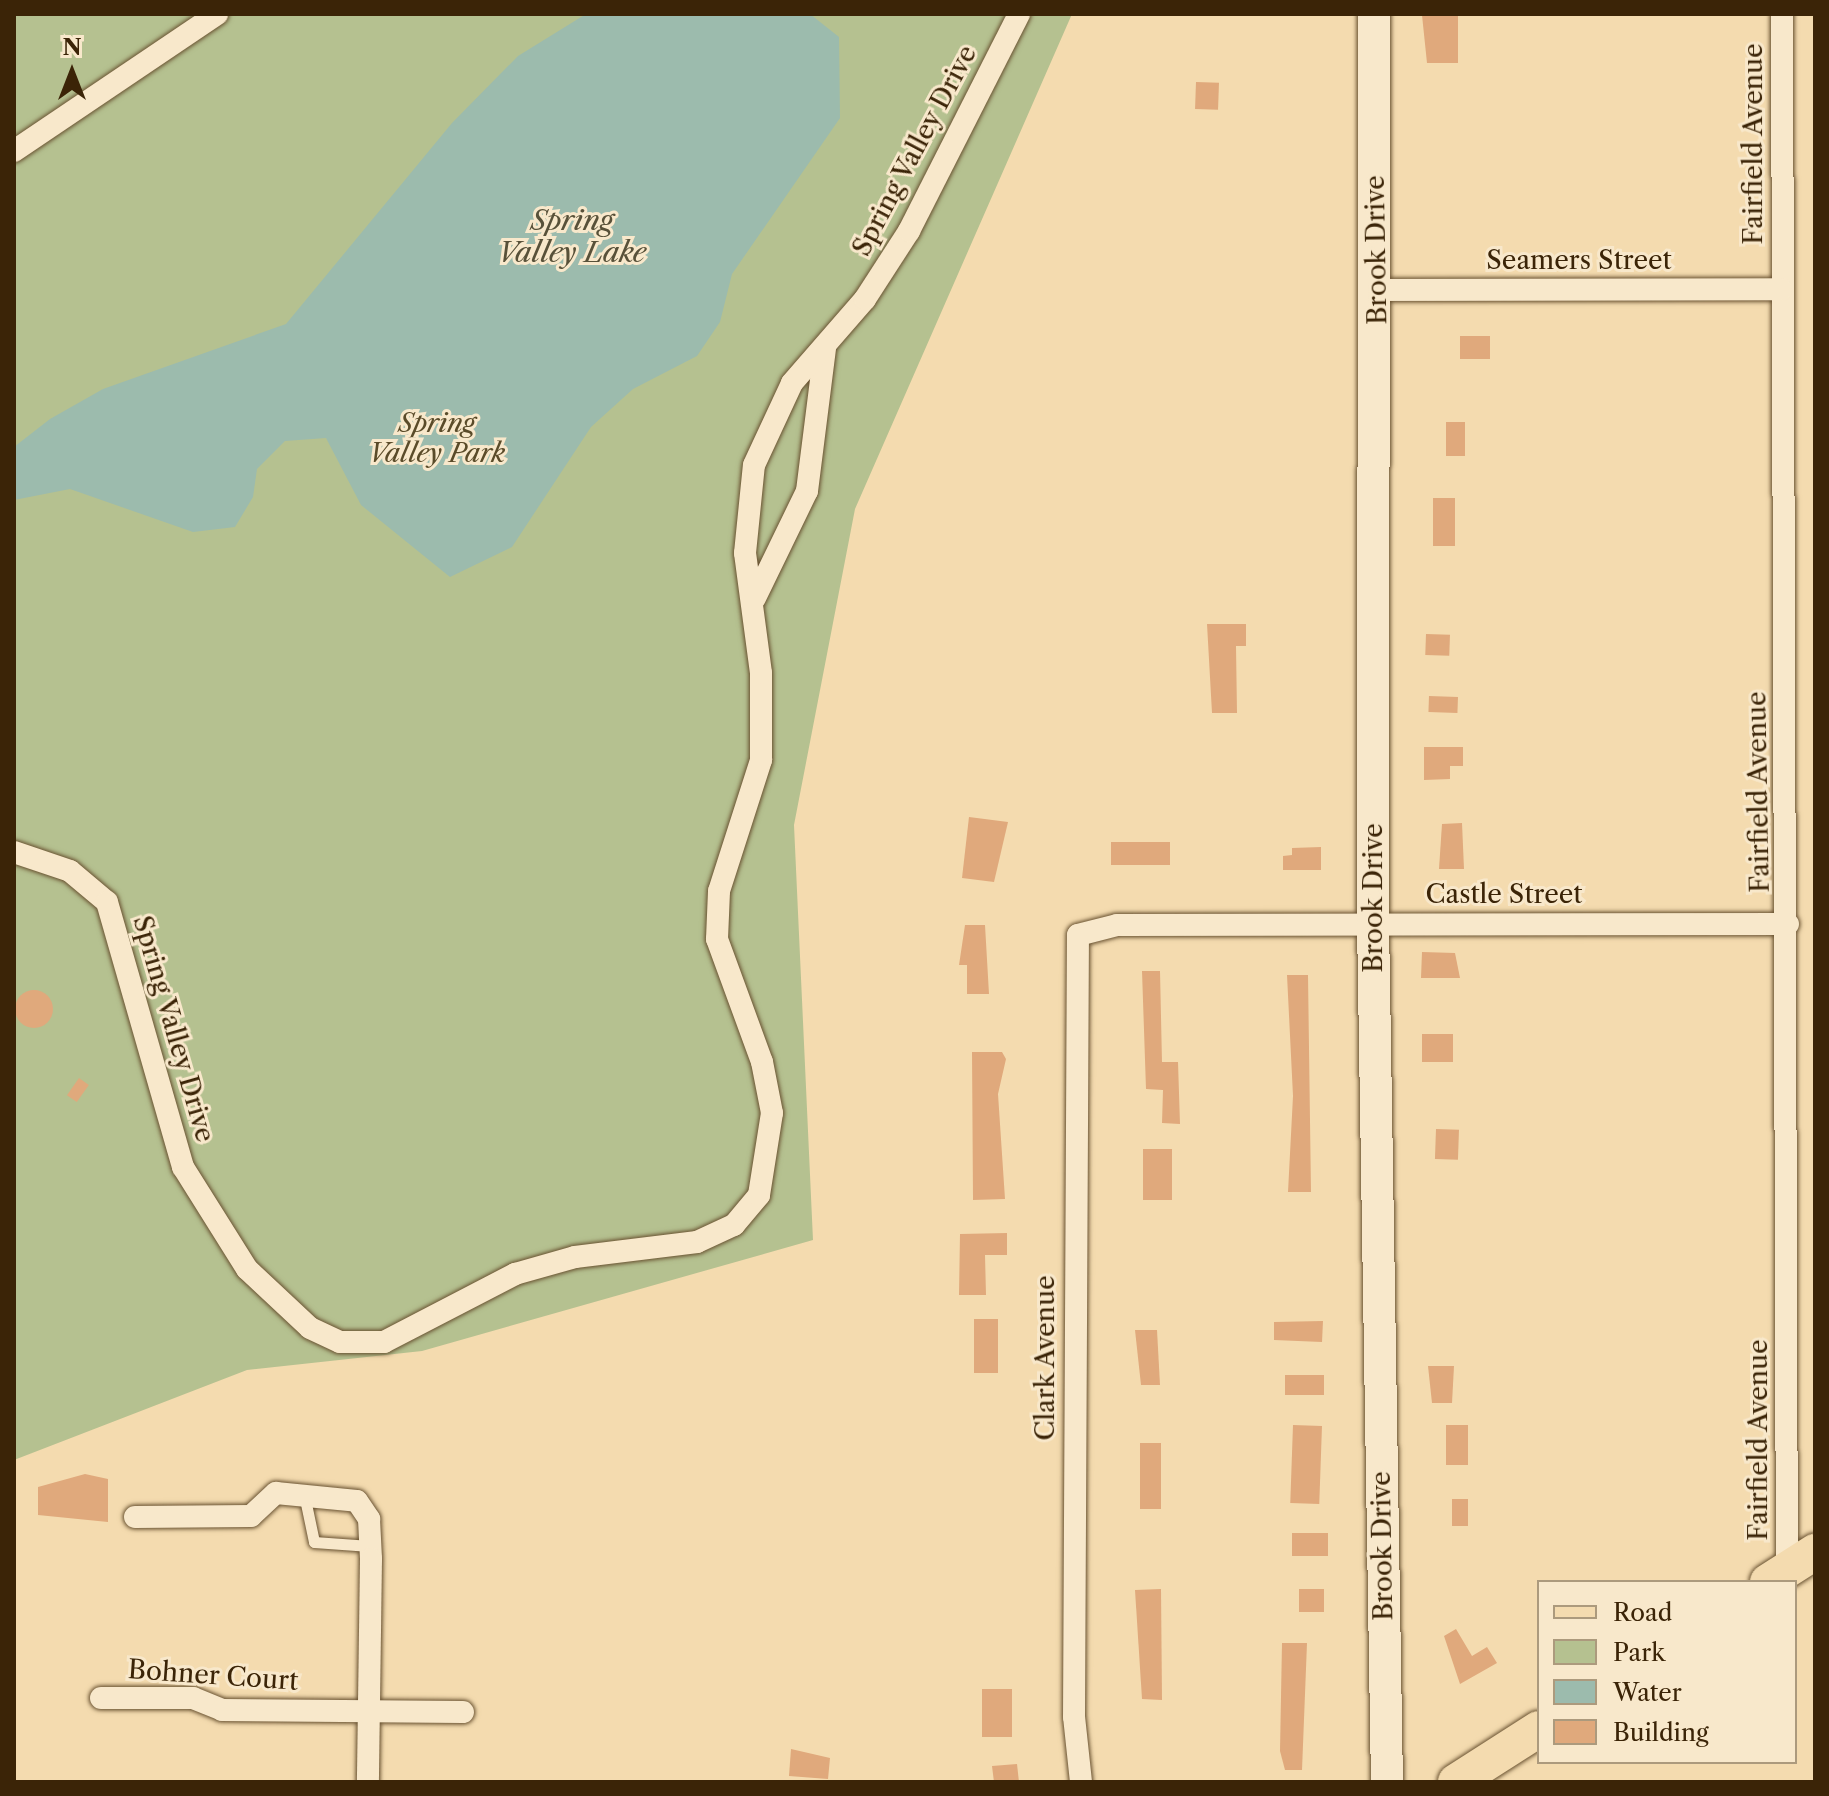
<!DOCTYPE html>
<html>
<head>
<meta charset="utf-8">
<style>
	body { margin:0 }
	#map { position:relative; width:1829px; height:1796px; overflow:hidden; background:#f4dbaf; font-family:"Libre Caslon Text",serif }
	div>[style] { position:absolute }
	[style*='--x'] { left:calc(var(--x)*1px); top:calc(var(--y)*1px); width:calc(var(--w)*1px); rotate:calc(var(--a)*1deg) }
	.green>* { inset:0; background:#b5c190 }
	.water>* { inset:0; background:#9cbbad }
	.building>* { inset:0; background:#e0a97c; transform-origin:0 0 }
	.round { border-radius:50% }
	.roads { filter:drop-shadow(0 0 2px #695231) drop-shadow(0 0 2px #695231) }
	.lane>* { height:11px; margin:-5.5px; padding:0 5.5px; transform-origin:5.5px; border-radius:5.5px; background:#f8e8cb }
	.street>* { height:22px; margin:-11px; padding:0 11px; transform-origin:11px; border-radius:11px; background:#f8e8cb }
	.secondary>* { height:32px; margin:-16px; padding:0 16px; transform-origin:16px; border-radius:16px; background:#f8e8cb }
	.primary>* { height:36px; margin:-18px; padding:0 18px; transform-origin:18px; border-radius:18px; background:#f4dbaf }
	span { translate:-50% -50%; white-space:nowrap; text-align:center; line-height:1.15; -webkit-text-stroke:6px #f8e8cb; paint-order:stroke }
	.street-label { font-size:26px; color:#3b2407 }
	.park-label { font-size:26px; color:#5a4b29; font-style:italic }
	.water-label { font-size:28px; color:#585139; font-style:italic }
	.frame { position:absolute; inset:0; border:16px solid #3b2407; pointer-events:none }
	.legend { position:absolute; left:1537px; top:1580px; width:260px; height:184px; box-sizing:border-box; background:#f8e8cb; border:2px solid #ac9a7d; margin:0; padding:10px 14px; list-style:none; font-size:24px; color:#3b2407 }
	.legend li { display:flex; align-items:center; gap:16px; height:40px }
	.legend b { width:40px; border:2px solid #ac9a7d }
	.north { position:absolute; left:32px; top:32px; width:80px; height:80px; -webkit-text-stroke:6px #f8e8cb; paint-order:stroke; rotate:0deg; font-size:22px; font-weight:700; line-height:32px; text-align:center; color:#3b2407 }
	.north::after { content:''; display:block; margin:auto; width:28px; height:36px; background:#3b2407; clip-path:polygon(50% 0,100% 100%,50% 72%,0 100%) }
</style>
</head>
<body>
<div id="map">
	<div class="green">
		<div style="clip-path:polygon(14px 14px,1072px 14px,855px 509px,794px 825px,813px 1240px,422px 1351px,247px 1370px,14px 1460px)"></div>
	</div>
	<div class="water">
		<div style="clip-path:polygon(586px 14px,810px 14px,839px 37px,840px 118px,732px 274px,720px 322px,697px 356px,633px 389px,591px 427px,512px 547px,450px 577px,361px 505px,326px 438px,285px 441px,257px 469px,253px 497px,235px 527px,193px 532px,70px 489px,14px 500px,14px 447px,50px 419px,103px 389px,286px 324px,452px 123px,518px 56px)"></div>
	</div>
	<div class="building">
		<div style="clip-path:polygon(1458px 14px,1458px 63px,1427px 63px,1422px 15px)"></div>
		<div style="left:1196px;top:82px;width:23px;height:27px;rotate:2deg"></div>
		<div style="left:1460px;top:336px;width:30px;height:23px"></div>
		<div style="left:1446px;top:422px;width:19px;height:34px"></div>
		<div style="left:1433px;top:498px;width:22px;height:48px"></div>
		<div style="clip-path:polygon(1207px 624px,1246px 624px,1246px 646px,1236px 646px,1237px 713px,1212px 713px)"></div>
		<div style="left:1426px;top:634px;width:24px;height:21px;rotate:2deg"></div>
		<div style="left:1429px;top:696px;width:29px;height:16px;rotate:2deg"></div>
		<div style="clip-path:polygon(1424px 747px,1463px 747px,1463px 766px,1450px 766px,1450px 779px,1424px 780px)"></div>
		<div style="clip-path:polygon(969px 817px,1008px 822px,994px 882px,962px 878px)"></div>
		<div style="clip-path:polygon(1462px 823px,1464px 869px,1439px 869px,1442px 824px)"></div>
		<div style="left:1111px;top:842px;width:59px;height:23px"></div>
		<div style="clip-path:polygon(1321px 847px,1321px 870px,1283px 870px,1283px 856px,1292px 855px,1292px 848px)"></div>
		<div style="clip-path:polygon(965px 925px,985px 925px,989px 994px,967px 994px,967px 965px,959px 965px)"></div>
		<div style="clip-path:polygon(1422px 952px,1455px 953px,1460px 978px,1421px 978px)"></div>
		<div style="clip-path:polygon(1142px 971px,1160px 971px,1162px 1062px,1178px 1062px,1180px 1124px,1162px 1123px,1163px 1090px,1146px 1089px)"></div>
		<div style="clip-path:polygon(1287px 975px,1308px 975px,1311px 1192px,1288px 1192px,1293px 1096px)"></div>
		<div class="round" style="left:15px;top:990px;width:38px;height:38px"></div>
		<div style="left:1453px;top:1034px;width:28px;height:31px;rotate:90deg"></div>
		<div style="clip-path:polygon(972px 1052px,1002px 1052px,1006px 1059px,998px 1094px,1005px 1199px,973px 1200px)"></div>
		<div style="left:79px;top:1078px;width:12px;height:21px;rotate:35deg"></div>
		<div style="left:1436px;top:1129px;width:23px;height:30px;rotate:2deg"></div>
		<div style="left:1143px;top:1149px;width:29px;height:51px"></div>
		<div style="clip-path:polygon(1007px 1233px,1007px 1255px,985px 1255px,986px 1295px,959px 1295px,960px 1234px)"></div>
		<div style="left:974px;top:1319px;width:24px;height:54px"></div>
		<div style="clip-path:polygon(1323px 1321px,1322px 1342px,1274px 1340px,1274px 1322px)"></div>
		<div style="clip-path:polygon(1135px 1330px,1157px 1330px,1160px 1385px,1141px 1385px)"></div>
		<div style="clip-path:polygon(1428px 1366px,1454px 1366px,1452px 1403px,1432px 1403px)"></div>
		<div style="left:1285px;top:1375px;width:39px;height:20px"></div>
		<div style="left:1293px;top:1425px;width:29px;height:78px;rotate:2deg"></div>
		<div style="left:1446px;top:1425px;width:22px;height:40px"></div>
		<div style="left:1140px;top:1443px;width:21px;height:66px"></div>
		<div style="clip-path:polygon(85px 1474px,108px 1479px,108px 1522px,38px 1515px,38px 1487px)"></div>
		<div style="left:1452px;top:1499px;width:16px;height:27px"></div>
		<div style="left:1328px;top:1533px;width:23px;height:36px;rotate:90deg"></div>
		<div style="clip-path:polygon(1161px 1589px,1162px 1700px,1142px 1699px,1135px 1590px)"></div>
		<div style="left:1299px;top:1589px;width:25px;height:23px"></div>
		<div style="clip-path:polygon(1456px 1629px,1472px 1656px,1487px 1647px,1497px 1663px,1460px 1684px,1444px 1636px)"></div>
		<div style="clip-path:polygon(1282px 1643px,1307px 1643px,1302px 1770px,1285px 1770px,1280px 1751px)"></div>
		<div style="left:982px;top:1689px;width:30px;height:48px"></div>
		<div style="clip-path:polygon(791px 1749px,830px 1758px,828px 1779px,789px 1776px)"></div>
		<div style="clip-path:polygon(1017px 1764px,1019px 1782px,994px 1782px,992px 1766px)"></div>
	</div>
	<div class="roads">
		<div class="lane">
			<div style="--x:304;--y:1494;--w:49;--a:78.2"></div>
			<div style="--x:314;--y:1542;--w:56;--a:4.1"></div>
		</div>
		<div class="street">
			<div style="--x:1782;--y:14;--w:1556;--a:89.82"></div>
			<div style="--x:14;--y:151;--w:245;--a:-34"></div>
			<div style="--x:1378;--y:290;--w:403;--a:-0.1"></div>
			<div style="--x:755;--y:598;--w:119;--a:-64.1"></div>
			<div style="--x:807;--y:491;--w:144;--a:-82.8"></div>
			<div style="--x:14;--y:852;--w:59;--a:18.7"></div>
			<div style="--x:70;--y:871;--w:48;--a:40"></div>
			<div style="--x:107;--y:902;--w:276;--a:74"></div>
			<div style="--x:183;--y:1167;--w:120;--a:57.9"></div>
			<div style="--x:247;--y:1269;--w:86;--a:43.1"></div>
			<div style="--x:310;--y:1328;--w:33;--a:25"></div>
			<div style="--x:340;--y:1342;--w:44;--a:0"></div>
			<div style="--x:384;--y:1342;--w:148;--a:-27.4"></div>
			<div style="--x:515;--y:1274;--w:62;--a:-15.8"></div>
			<div style="--x:575;--y:1257;--w:123;--a:-7"></div>
			<div style="--x:697;--y:1242;--w:41;--a:-24.7"></div>
			<div style="--x:734;--y:1225;--w:39;--a:-50"></div>
			<div style="--x:759;--y:1195;--w:83;--a:-81"></div>
			<div style="--x:772;--y:1113;--w:52;--a:-101.1"></div>
			<div style="--x:762;--y:1062;--w:131;--a:-110.1"></div>
			<div style="--x:717;--y:939;--w:48;--a:-87.6"></div>
			<div style="--x:719;--y:891;--w:138;--a:-72.2"></div>
			<div style="--x:761;--y:760;--w:87;--a:-90"></div>
			<div style="--x:761;--y:673;--w:121;--a:-97.6"></div>
			<div style="--x:745;--y:553;--w:88;--a:-84.2"></div>
			<div style="--x:754;--y:465;--w:90;--a:-65.1"></div>
			<div style="--x:792;--y:383;--w:111;--a:-49"></div>
			<div style="--x:865;--y:299;--w:81;--a:-57.1"></div>
			<div style="--x:909;--y:231;--w:243;--a:-63.1"></div>
			<div style="--x:135;--y:1517;--w:116;--a:-0.5"></div>
			<div style="--x:251;--y:1516;--w:34;--a:-43"></div>
			<div style="--x:276;--y:1493;--w:81;--a:5.6"></div>
			<div style="--x:357;--y:1501;--w:22;--a:56"></div>
			<div style="--x:369;--y:1519;--w:40;--a:87.1"></div>
			<div style="--x:371;--y:1559;--w:223;--a:90.8"></div>
			<div style="--x:101;--y:1698;--w:92;--a:0"></div>
			<div style="--x:193;--y:1698;--w:31;--a:22"></div>
			<div style="--x:222;--y:1710;--w:241;--a:0.5"></div>
			<div style="--x:1081;--y:1782;--w:65;--a:-96.1"></div>
			<div style="--x:1074;--y:1717;--w:782;--a:-89.71"></div>
			<div style="--x:1078;--y:935;--w:40;--a:-14.4"></div>
			<div style="--x:1117;--y:925;--w:671;--a:-0.09"></div>
		</div>
		<div class="secondary">
			<div style="--x:1374;--y:14;--w:908;--a:90.06"></div>
			<div style="--x:1373;--y:922;--w:860;--a:89.07"></div>
		</div>
		<div class="primary">
			<div style="--x:1768;--y:1582;--w:56;--a:-32.6"></div>
			<div style="--x:1456;--y:1782;--w:98;--a:-32.6"></div>
		</div>
	</div>
	<div class="street-label">
		<span style="left:1754px;top:144px;rotate:-90deg">Fairfield Avenue</span>
		<span style="left:915px;top:151px;rotate:-62deg">Spring Valley Drive</span>
		<span style="left:1377px;top:250px;rotate:-91deg">Brook Drive</span>
		<span style="left:1579px;top:261px">Seamers Street</span>
		<span style="left:1759px;top:792px;rotate:-91deg">Fairfield Avenue</span>
		<span style="left:1504px;top:895px">Castle Street</span>
		<span style="left:1374px;top:898px;rotate:-90deg">Brook Drive</span>
		<span style="left:173px;top:1029px;rotate:74deg">Spring Valley Drive</span>
		<span style="left:1046px;top:1358px;rotate:-90deg">Clark Avenue</span>
		<span style="left:1759px;top:1440px;rotate:-90deg">Fairfield Avenue</span>
		<span style="left:1383px;top:1546px;rotate:-91deg">Brook Drive</span>
		<span style="left:213px;top:1676px;rotate:4deg">Bohner Court</span>
	</div>
	<div class="park-label">
		<span style="left:437px;top:439px">Spring<br>Valley Park</span>
	</div>
	<div class="water-label">
		<span style="left:572px;top:236px">Spring<br>Valley Lake</span>
	</div>
	<div class="frame"></div>
	<ul class="legend">
	<li><b style="height:10px;background:#f4dbaf"></b>Road</li>
	<li><b style="height:22px;background:#b5c190"></b>Park</li>
	<li><b style="height:22px;background:#9cbbad"></b>Water</li>
	<li><b style="height:22px;background:#e0a97c"></b>Building</li>
	</ul>
	<div class="north">N</div>
</div>
</body>
</html>
